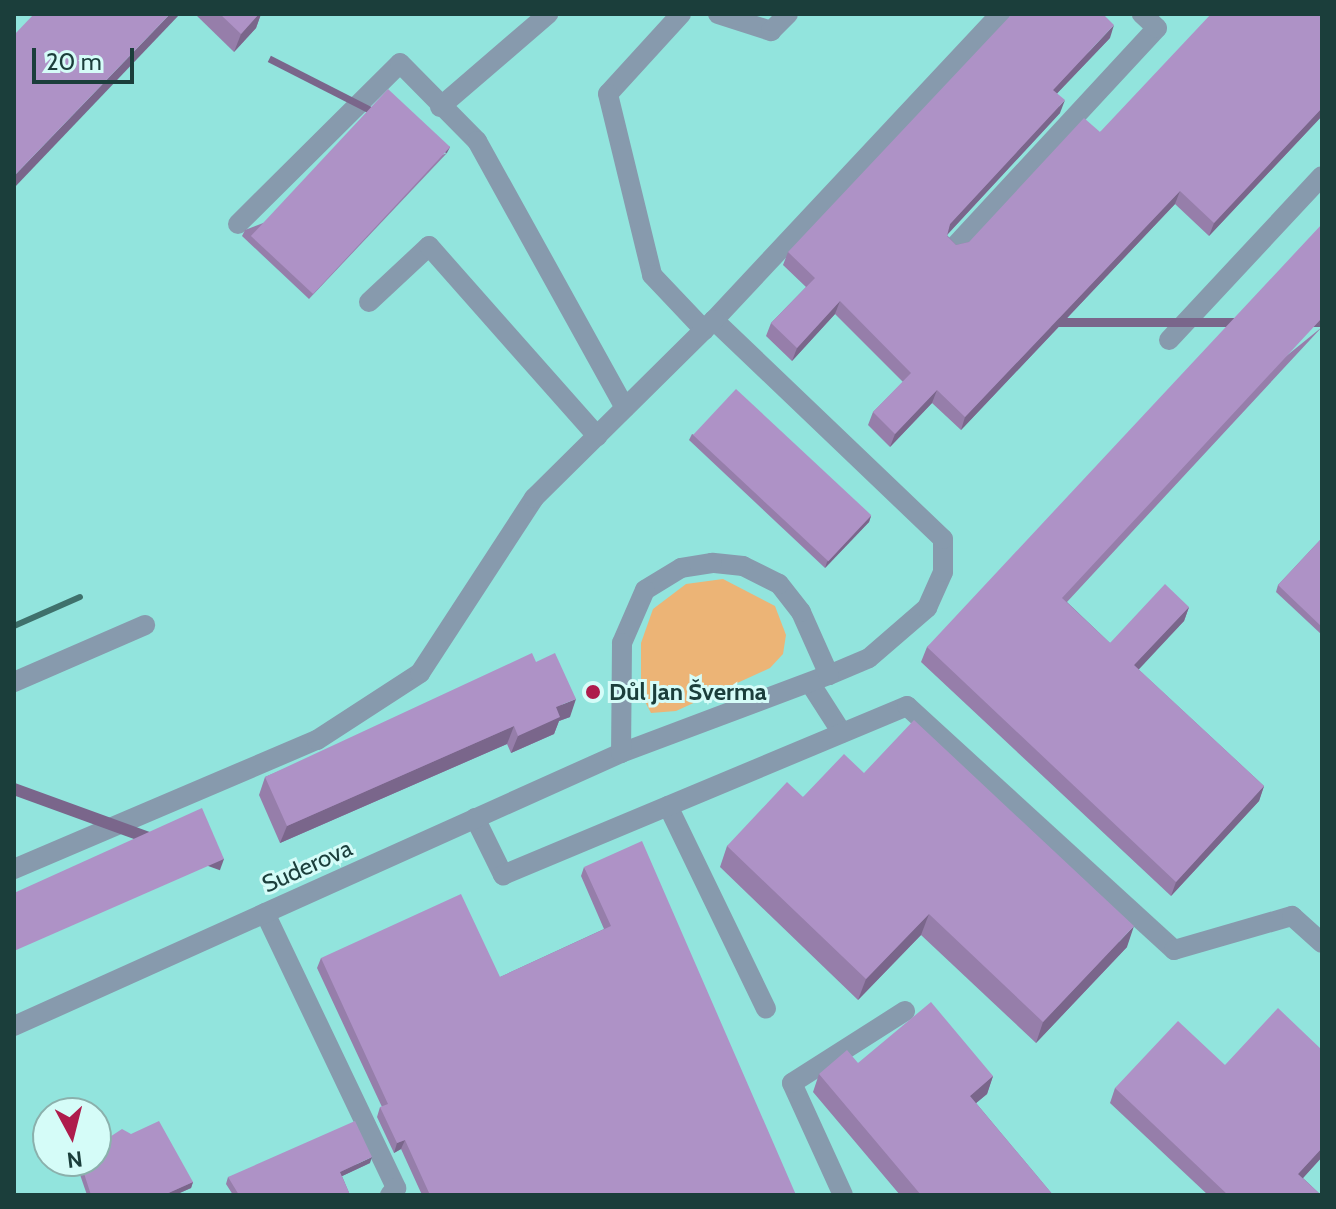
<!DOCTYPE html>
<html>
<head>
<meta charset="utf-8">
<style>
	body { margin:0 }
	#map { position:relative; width:1336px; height:1209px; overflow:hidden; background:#92e4dd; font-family:Cabin,sans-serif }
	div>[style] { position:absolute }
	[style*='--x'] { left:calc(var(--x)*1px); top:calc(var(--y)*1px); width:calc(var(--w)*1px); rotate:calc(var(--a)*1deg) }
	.green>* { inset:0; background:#ecb476 }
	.minor>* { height:20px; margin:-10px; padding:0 10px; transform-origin:10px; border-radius:10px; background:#879aad }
	.rail>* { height:6px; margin:-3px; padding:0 3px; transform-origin:3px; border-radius:3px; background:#3f716c }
	.wall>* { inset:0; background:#967eaa }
	.shaded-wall>* { inset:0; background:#7a668b; transform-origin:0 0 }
	.building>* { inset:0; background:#ae92c6; transform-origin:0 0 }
	.dots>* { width:22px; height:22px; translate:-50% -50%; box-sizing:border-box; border:4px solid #d5fcf8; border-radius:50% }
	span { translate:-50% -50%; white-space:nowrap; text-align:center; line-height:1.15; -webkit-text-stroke:6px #d5fcf8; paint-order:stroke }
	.poi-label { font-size:24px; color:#1b3e3b; font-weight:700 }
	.left { translate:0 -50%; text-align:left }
	.street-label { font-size:24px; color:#1b3e3b }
	.frame { position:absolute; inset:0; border:16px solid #1b3e3b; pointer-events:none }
	.north { position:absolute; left:32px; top:1097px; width:80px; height:80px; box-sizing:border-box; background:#d5fcf8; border:2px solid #8bb0ac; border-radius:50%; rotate:173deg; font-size:22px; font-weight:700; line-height:32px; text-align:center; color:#1b3e3b }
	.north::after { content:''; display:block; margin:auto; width:28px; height:36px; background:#ae1c4c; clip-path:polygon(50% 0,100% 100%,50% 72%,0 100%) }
	.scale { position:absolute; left:32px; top:48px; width:102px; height:36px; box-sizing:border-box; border:4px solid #1b3e3b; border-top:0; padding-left:10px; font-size:24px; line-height:28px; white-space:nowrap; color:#1b3e3b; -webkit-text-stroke:6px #d5fcf8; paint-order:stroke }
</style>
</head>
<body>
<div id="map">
	<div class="green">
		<div style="clip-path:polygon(723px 579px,775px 606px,786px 635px,783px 654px,770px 668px,676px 711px,651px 713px,641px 694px,641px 643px,653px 609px,686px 584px)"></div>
	</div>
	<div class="minor">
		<div style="--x:681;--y:14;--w:108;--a:132.4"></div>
		<div style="--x:608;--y:94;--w:186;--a:76.3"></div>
		<div style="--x:652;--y:275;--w:76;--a:46.6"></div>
		<div style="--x:718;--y:14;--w:56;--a:17.8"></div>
		<div style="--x:771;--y:31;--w:24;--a:-45"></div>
		<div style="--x:440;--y:107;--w:143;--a:-40.7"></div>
		<div style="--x:238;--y:224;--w:228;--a:-44.8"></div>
		<div style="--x:400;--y:63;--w:110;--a:45.4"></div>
		<div style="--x:477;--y:141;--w:305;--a:61"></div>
		<div style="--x:955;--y:246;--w:297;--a:-47.2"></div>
		<div style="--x:1157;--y:28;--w:21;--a:-137"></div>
		<div style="--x:369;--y:302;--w:82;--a:-43"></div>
		<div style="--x:429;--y:246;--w:254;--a:48.5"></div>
		<div style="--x:1169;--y:340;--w:224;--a:-47"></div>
		<div style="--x:829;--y:675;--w:43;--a:-23"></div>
		<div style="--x:869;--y:658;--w:77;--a:-40.8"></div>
		<div style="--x:927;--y:608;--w:39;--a:-66"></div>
		<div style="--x:943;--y:572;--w:33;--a:-90"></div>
		<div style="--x:943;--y:539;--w:317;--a:-136.3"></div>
		<div style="--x:714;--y:320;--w:419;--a:-46.9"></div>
		<div style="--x:14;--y:682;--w:143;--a:-23.5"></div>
		<div style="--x:810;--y:683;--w:59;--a:57.4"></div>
		<div style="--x:668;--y:806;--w:225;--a:64.2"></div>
		<div style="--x:475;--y:818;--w:64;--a:63.8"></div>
		<div style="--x:503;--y:875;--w:438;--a:-22.7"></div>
		<div style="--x:907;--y:706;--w:362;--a:42.4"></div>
		<div style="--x:1174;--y:950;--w:123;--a:-16.1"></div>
		<div style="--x:1292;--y:916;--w:40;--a:42"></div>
		<div style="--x:14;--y:869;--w:329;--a:-23.1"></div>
		<div style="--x:317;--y:740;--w:123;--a:-33"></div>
		<div style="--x:420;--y:673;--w:209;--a:-56.9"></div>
		<div style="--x:534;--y:498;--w:253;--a:-44.7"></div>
		<div style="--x:265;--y:913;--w:305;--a:64.5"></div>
		<div style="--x:396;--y:1188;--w:9;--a:131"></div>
		<div style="--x:14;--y:1026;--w:666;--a:-24.22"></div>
		<div style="--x:621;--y:753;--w:222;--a:-20.6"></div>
		<div style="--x:829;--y:675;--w:69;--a:-114"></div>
		<div style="--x:801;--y:612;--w:36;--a:-128"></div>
		<div style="--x:779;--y:584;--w:40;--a:-153.4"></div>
		<div style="--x:743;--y:566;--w:31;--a:-174"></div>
		<div style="--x:712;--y:563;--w:31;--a:171"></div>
		<div style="--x:681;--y:568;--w:42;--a:148.6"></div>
		<div style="--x:645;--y:590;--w:58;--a:113.5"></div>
		<div style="--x:622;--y:643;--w:110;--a:90.5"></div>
		<div style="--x:843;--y:1195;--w:123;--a:-114.5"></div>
		<div style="--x:792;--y:1083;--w:134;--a:-32.5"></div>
	</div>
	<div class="rail">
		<div style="--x:14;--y:626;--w:72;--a:-23.7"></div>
	</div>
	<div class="wall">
		<div style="clip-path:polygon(195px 14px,261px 14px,256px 28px,234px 52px)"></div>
		<div style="clip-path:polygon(1322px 14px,1322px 116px,1209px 236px,1175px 204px,961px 430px,932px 403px,890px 447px,868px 425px,873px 412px,903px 382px,835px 314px,792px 361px,766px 336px,771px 323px,806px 287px,783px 265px,788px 252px,1110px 38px,1057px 93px,1060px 113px,947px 235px,956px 245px,969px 242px,1100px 132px)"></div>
		<div style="clip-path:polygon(447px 153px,309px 299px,242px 236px,245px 230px)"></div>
		<div style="clip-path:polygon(1322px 327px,1067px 602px,1110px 643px,1189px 607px,1184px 621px,1138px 669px,1264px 786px,1259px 801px,1171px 896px,921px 662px,927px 647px)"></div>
		<div style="clip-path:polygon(692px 434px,871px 516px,869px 522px,825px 568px,689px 440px)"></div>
		<div style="clip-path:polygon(1322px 538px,1322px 635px,1276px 592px,1278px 585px)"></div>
		<div style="clip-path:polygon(536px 662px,570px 717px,559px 721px,554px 734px,511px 753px,507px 744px,280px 843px,259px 795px,265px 777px)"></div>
		<div style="clip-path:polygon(864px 773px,1127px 947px,1036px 1043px,921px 935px,858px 1000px,720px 867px,727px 846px,803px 797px)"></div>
		<div style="clip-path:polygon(584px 867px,796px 1195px,422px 1195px,401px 1149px,394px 1153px,377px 1117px,380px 1107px,382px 1107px,317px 968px,321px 958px,500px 977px,604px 929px,581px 876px)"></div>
		<div style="clip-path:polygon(1322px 1050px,1322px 1157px,1303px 1178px,1321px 1195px,1208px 1195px,1110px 1103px,1115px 1088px,1225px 1065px)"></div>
		<div style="clip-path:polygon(858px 1063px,993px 1076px,987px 1094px,976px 1103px,1053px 1195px,900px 1195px,813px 1092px,819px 1074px)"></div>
		<div style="clip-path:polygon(77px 1161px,96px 1161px,193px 1182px,191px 1188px,175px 1195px,87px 1195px,76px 1163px)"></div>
		<div style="clip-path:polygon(370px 1163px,342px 1176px,350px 1195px,233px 1195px,226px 1184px,228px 1177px)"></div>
	</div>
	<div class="shaded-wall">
		<div style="clip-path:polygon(170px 14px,180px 14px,14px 188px,14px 176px)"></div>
		<div style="clip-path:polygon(259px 14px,261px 14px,256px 28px,234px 52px,241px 34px)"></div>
		<div style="clip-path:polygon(1114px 25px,1110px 38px,1048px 103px,1053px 90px)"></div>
		<div style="clip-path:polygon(1065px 100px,1060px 113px,945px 237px,950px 224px)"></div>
		<div style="clip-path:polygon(1322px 108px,1322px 116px,1209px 236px,1214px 223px)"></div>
		<div style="left:450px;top:147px;width:7px;height:201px;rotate:117deg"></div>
		<div style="clip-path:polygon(1180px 191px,1175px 204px,961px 430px,965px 417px)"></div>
		<div style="clip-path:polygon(840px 301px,835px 314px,792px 361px,797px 348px)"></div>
		<div style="left:1322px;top:318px;width:9px;height:382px;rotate:90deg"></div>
		<div style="clip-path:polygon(937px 390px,932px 403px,890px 447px,895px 434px)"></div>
		<div style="clip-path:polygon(871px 516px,869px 522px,825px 568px,827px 562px)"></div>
		<div style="clip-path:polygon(1189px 607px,1184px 621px,1129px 680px,1134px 665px)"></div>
		<div style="clip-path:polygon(576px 699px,570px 717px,559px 721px,554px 734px,511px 753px,518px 736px,556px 707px)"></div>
		<div style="clip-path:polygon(514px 726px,507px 744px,280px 843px,287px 826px)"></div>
		<div style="clip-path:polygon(1264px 786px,1259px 801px,1171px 896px,1176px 882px)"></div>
		<div style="left:224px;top:859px;width:12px;height:229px;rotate:110deg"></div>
		<div style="clip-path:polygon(929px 914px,921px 935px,858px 1000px,866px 979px)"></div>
		<div style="clip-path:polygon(1134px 926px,1127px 947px,1036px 1043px,1043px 1022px)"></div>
		<div style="clip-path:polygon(993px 1076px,987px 1094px,963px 1114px,970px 1096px)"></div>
		<div style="clip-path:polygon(405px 1140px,401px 1149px,394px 1153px,397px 1143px)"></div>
		<div style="clip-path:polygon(1322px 1148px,1322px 1157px,1293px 1189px,1298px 1174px)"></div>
		<div style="clip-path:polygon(372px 1157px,370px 1163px,338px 1178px,340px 1172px)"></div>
		<div style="clip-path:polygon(193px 1182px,191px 1188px,175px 1195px,164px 1195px)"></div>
	</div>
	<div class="building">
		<div style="clip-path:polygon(34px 14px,170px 14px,14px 176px,14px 35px)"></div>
		<div style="clip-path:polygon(220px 14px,259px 14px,241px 34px)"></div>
		<div style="clip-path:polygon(1012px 14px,1103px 14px,1114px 25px,1053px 90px,1065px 100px,950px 224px,947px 236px,956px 245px,969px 242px,1084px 118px,1100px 132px,1211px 14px,1322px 14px,1322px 108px,1214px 223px,1180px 191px,965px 417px,937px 390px,895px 434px,873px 412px,911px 373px,840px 301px,797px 348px,771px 323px,815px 278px,788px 252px)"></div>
		<div style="left:388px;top:89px;width:85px;height:201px;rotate:43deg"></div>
		<div style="clip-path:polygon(1322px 224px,1322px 318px,1062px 598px,1110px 643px,1165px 584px,1189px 607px,1134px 665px,1264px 786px,1176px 882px,927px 647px)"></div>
		<div style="left:736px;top:389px;width:185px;height:63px;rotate:43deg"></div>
		<div style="clip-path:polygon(1322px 538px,1322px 627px,1278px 585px)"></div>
		<div style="clip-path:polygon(532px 653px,536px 662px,555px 653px,576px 699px,556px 707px,560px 717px,518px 736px,514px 726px,287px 826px,265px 777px)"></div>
		<div style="clip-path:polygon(914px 720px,1134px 926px,1043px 1022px,929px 914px,866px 979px,727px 846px,787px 782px,803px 797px,844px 754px,864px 773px)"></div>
		<div style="clip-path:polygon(202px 808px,224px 859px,14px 951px,14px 893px)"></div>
		<div style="clip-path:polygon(642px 841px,796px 1195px,430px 1195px,405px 1140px,397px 1143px,380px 1107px,388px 1104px,321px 958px,461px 894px,500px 977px,611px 926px,584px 867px)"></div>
		<div style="clip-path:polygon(931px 1002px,993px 1076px,970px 1096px,1053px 1195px,921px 1195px,819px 1074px,847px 1050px,858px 1063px)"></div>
		<div style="clip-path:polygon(1278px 1008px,1322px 1050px,1322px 1148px,1298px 1174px,1321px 1195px,1228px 1195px,1115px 1088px,1178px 1021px,1225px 1065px)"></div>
		<div style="clip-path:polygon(159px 1121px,193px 1182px,164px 1195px,91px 1195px,80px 1161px,96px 1161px,96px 1146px,122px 1129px,131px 1134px)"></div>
		<div style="clip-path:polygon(355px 1121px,372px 1157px,340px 1172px,350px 1195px,239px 1195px,228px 1177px)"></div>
	</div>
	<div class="dots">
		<div style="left:593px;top:692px;background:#ae1c4c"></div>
	</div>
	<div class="poi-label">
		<span class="left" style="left:609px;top:692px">Důl Jan Šverma</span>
	</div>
	<div class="street-label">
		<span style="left:307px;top:866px;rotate:-24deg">Suderova</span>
	</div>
	<div class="frame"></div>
	<div class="north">N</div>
	<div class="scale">20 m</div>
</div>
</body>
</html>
